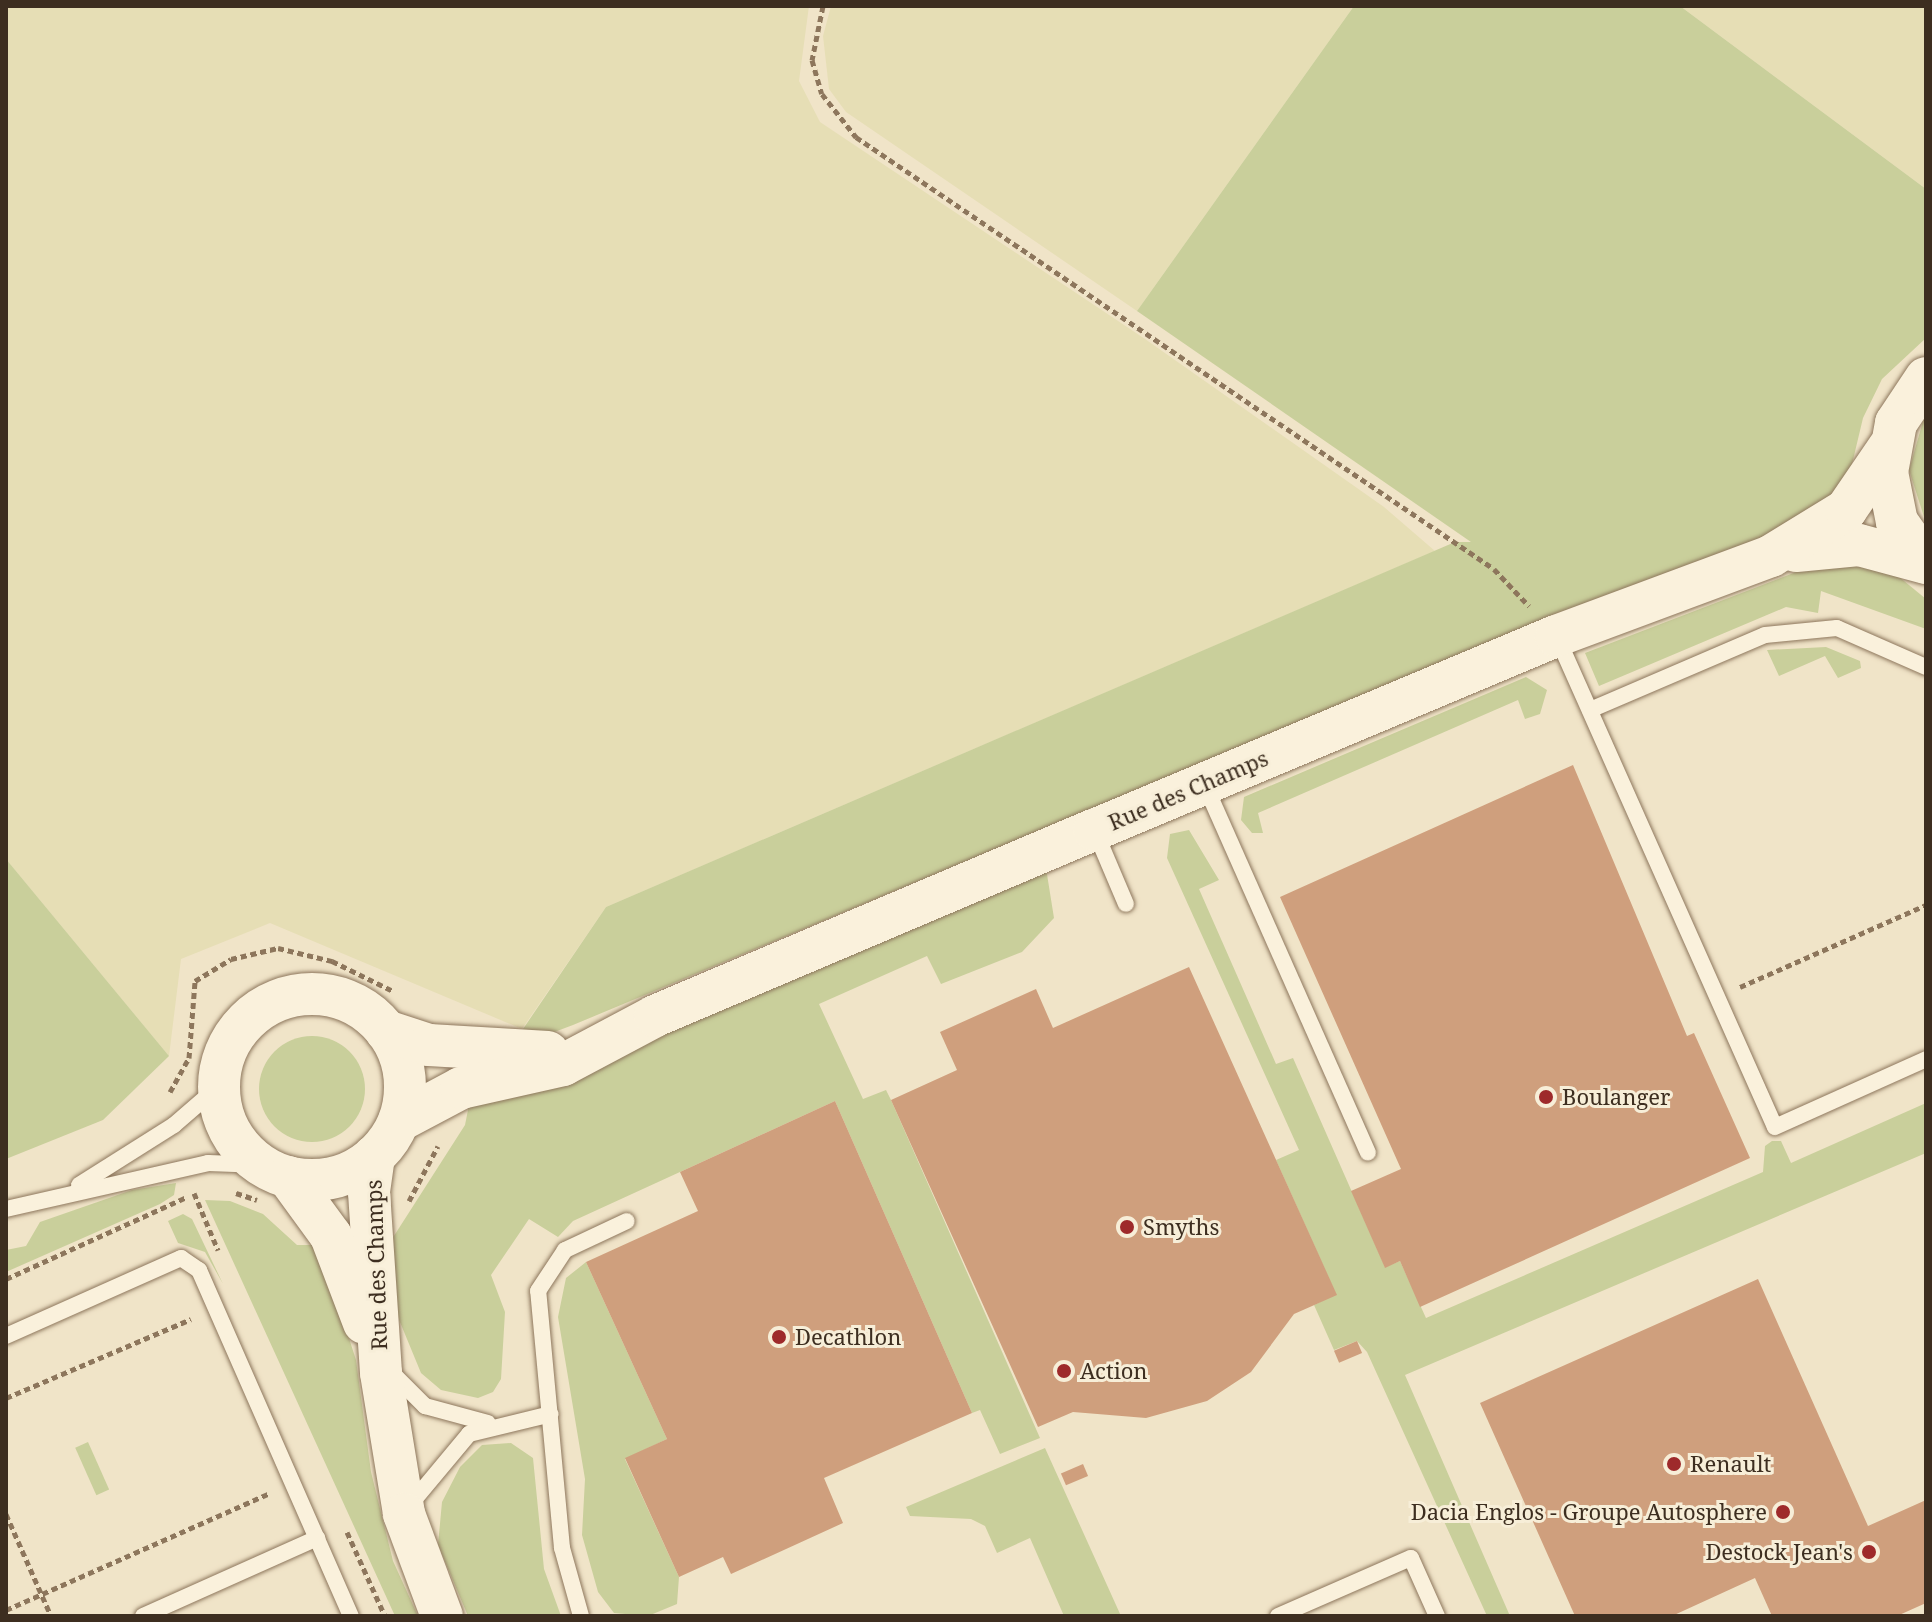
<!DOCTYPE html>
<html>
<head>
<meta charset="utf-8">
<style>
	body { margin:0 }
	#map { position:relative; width:1932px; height:1622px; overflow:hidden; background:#f0e4c8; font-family:"Noto Serif",serif }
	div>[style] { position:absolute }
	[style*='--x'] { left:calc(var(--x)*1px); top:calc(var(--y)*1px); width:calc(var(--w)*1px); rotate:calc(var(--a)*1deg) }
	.farmland>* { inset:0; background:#e6deb5 }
	.green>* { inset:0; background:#c9cf9b; transform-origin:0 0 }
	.round { border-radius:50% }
	.building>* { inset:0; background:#cf9f7d; transform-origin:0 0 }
	.path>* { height:5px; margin-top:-2.5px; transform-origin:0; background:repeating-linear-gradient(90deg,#8d765c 0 6px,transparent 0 10px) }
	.roads { filter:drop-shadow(0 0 2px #8d765c) drop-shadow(0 0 2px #8d765c) }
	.service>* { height:16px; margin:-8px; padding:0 8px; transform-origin:8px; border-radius:8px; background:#faf1dc }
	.tertiary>* { height:42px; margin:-21px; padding:0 21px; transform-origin:21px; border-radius:21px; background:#faf1dc }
	.tertiary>.ring { margin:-21px; padding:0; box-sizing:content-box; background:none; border:42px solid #faf1dc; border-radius:50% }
	.dots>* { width:22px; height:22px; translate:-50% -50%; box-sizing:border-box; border:4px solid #f7eed8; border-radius:50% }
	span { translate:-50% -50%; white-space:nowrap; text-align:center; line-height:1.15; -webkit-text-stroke:6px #f7eed8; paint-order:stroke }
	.street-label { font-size:22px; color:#3d2e20 }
	.poi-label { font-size:22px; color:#3d2e20 }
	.left { translate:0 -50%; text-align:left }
	.right { translate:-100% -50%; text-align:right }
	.frame { position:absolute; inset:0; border:8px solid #3d2e20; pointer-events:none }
</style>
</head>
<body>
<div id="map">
	<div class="farmland">
		<div style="clip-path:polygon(6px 6px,809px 6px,799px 81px,820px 122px,1145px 339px,1384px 507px,1435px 551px,606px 907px,522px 1029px,270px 923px,181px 959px,169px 1056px,6px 859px)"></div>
		<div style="clip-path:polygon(831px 6px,1354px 6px,1137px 311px,846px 112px,829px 89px,823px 36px)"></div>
		<div style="clip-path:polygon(1680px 6px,1926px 6px,1926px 189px)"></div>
	</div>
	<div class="green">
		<div style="clip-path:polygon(1354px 6px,1680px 6px,1926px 189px,1926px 338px,1882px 379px,1863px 418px,1848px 481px,1789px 531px,1542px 621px,573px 1025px,549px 1034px,523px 1029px,606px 907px,1455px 542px,1471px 542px,1137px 311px)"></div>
		<div style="clip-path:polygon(1926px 411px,1926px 523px,1909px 470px)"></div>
		<div style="clip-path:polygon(1822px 562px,1887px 567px,1926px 599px,1926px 629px,1821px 591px,1818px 613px,1786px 607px,1599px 686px,1585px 653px)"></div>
		<div style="clip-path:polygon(1826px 647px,1860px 661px,1861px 668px,1838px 678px,1825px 656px,1779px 676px,1767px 650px)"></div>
		<div style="clip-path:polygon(1526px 677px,1547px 690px,1540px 714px,1525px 719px,1518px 700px,1258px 813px,1263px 833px,1252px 833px,1241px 820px,1244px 797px)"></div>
		<div style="clip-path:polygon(1189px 830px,1219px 880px,1199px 889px,1276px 1064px,1293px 1058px,1385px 1267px,1400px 1261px,1426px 1318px,1763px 1172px,1765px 1146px,1772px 1141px,1781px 1141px,1791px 1163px,1926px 1103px,1926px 1153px,1405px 1375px,1510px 1616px,1487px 1616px,1367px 1352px,1357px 1341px,1334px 1350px,1314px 1305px,1336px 1294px,1276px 1160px,1299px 1150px,1167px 858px,1170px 834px)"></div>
		<div style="clip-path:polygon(6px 859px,169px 1056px,103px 1120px,6px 1159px)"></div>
		<div style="clip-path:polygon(1046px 868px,1054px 918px,1022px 952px,941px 984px,927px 956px,819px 1004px,863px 1099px,886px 1090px,891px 1100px,1040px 1438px,1000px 1454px,980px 1410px,972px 1413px,835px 1101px,573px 1221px,558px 1237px,529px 1219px,491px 1275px,505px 1312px,501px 1379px,493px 1392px,478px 1398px,441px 1390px,421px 1373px,395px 1310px,392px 1239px,465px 1125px,470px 1100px,648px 1040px)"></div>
		<div class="round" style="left:259px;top:1036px;width:106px;height:106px"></div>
		<div style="clip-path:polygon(176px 1183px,174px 1195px,160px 1204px,6px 1272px,6px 1250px,26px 1246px,40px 1222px,132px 1190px)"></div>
		<div style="clip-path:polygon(205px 1200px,230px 1201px,263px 1214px,297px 1245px,319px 1245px,356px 1360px,371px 1472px,393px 1561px,418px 1616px,395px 1616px)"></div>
		<div style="clip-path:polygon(183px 1214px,192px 1219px,223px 1284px,205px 1252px,178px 1243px,168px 1221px)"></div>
		<div style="clip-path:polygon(586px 1262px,667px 1439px,625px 1459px,679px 1577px,677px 1604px,648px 1616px,614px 1613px,598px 1592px,582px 1535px,585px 1479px,558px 1317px,566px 1278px)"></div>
		<div style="left:88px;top:1442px;width:52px;height:14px;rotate:66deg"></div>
		<div style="clip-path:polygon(511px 1443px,533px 1458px,544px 1569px,561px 1616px,468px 1616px,438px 1545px,442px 1502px,460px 1467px,482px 1445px)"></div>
		<div style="clip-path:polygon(1045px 1448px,1121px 1616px,1064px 1616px,1030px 1538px,997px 1553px,985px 1526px,971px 1519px,910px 1516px,906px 1507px)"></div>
	</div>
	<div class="building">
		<div style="clip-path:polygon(1573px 765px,1687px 1036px,1694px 1033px,1750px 1158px,1420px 1307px,1400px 1261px,1385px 1268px,1351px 1191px,1401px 1169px,1280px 897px)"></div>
		<div style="clip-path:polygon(1189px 967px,1337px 1295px,1294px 1314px,1251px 1372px,1207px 1401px,1146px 1418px,1073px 1412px,1038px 1427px,891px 1100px,957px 1070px,940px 1032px,1036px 989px,1053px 1028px)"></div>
		<div style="clip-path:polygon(835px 1101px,972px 1413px,824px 1478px,843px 1523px,731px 1574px,723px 1557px,679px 1577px,625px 1458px,667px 1439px,586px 1262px,698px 1211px,680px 1172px)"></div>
		<div style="clip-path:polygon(1758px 1279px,1868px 1526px,1926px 1500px,1926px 1603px,1897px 1616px,1772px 1616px,1755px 1578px,1672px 1616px,1575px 1616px,1480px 1403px)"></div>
		<div style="left:1357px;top:1341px;width:13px;height:25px;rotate:67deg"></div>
		<div style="left:1083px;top:1464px;width:13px;height:24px;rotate:67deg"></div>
	</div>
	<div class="path">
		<div style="--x:823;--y:6;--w:55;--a:101.5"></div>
		<div style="--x:812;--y:60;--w:35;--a:74"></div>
		<div style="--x:822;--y:94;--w:55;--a:51.7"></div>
		<div style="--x:856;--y:137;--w:770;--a:34.1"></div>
		<div style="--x:1494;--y:569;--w:51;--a:46.6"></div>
		<div style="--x:1740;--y:987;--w:203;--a:-23.8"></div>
		<div style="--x:170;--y:1092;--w:39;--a:-61"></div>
		<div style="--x:189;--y:1058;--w:77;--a:-85.5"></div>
		<div style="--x:195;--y:981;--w:42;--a:-31.4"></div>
		<div style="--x:231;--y:959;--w:48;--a:-13.2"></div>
		<div style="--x:278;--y:948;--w:56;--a:13.5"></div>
		<div style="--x:332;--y:961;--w:68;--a:26.2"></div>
		<div style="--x:194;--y:1193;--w:62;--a:67.2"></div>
		<div style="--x:236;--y:1193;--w:22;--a:18"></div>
		<div style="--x:409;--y:1201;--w:62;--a:-62.2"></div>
		<div style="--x:6;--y:1279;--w:199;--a:-24.4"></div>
		<div style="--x:6;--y:1398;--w:201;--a:-23.1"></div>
		<div style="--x:6;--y:1514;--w:111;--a:66.2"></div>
		<div style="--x:347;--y:1532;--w:92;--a:65.7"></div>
		<div style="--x:6;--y:1610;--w:287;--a:-23.9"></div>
	</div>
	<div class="roads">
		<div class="service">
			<div style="--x:1557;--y:637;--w:536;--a:66.02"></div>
			<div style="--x:1775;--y:1127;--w:166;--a:-24.2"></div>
			<div style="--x:1590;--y:710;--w:190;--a:-23.2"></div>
			<div style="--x:1765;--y:635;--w:72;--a:-5.6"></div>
			<div style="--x:1837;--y:628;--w:97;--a:23.7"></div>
			<div style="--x:1205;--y:785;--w:402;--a:66.1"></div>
			<div style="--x:1095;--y:831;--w:79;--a:67"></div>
			<div style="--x:79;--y:1185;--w:112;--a:-32.3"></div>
			<div style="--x:174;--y:1125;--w:60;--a:-40.9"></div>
			<div style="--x:6;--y:1209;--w:207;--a:-12.8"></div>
			<div style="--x:208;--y:1163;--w:54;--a:2.1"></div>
			<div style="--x:6;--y:1336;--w:192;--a:-24"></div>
			<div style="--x:181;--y:1258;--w:22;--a:34"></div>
			<div style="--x:199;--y:1270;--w:378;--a:66.3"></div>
			<div style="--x:392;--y:1373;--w:47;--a:45"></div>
			<div style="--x:425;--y:1406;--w:65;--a:15.1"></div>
			<div style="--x:409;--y:1506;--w:94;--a:-50.2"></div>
			<div style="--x:469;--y:1434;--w:84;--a:-13.7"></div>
			<div style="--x:143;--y:1616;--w:191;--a:-24.1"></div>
			<div style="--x:581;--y:1616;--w:71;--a:-105.6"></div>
			<div style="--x:562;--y:1548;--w:258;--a:-95.3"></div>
			<div style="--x:538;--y:1291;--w:49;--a:-56.6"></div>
			<div style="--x:565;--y:1250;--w:68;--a:-25.1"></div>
			<div style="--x:1278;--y:1616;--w:145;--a:-23.6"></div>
			<div style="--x:1411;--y:1558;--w:64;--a:65.9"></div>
		</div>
		<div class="tertiary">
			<div style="--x:1926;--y:378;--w:54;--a:123.7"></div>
			<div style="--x:1896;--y:423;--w:50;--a:100.4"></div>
			<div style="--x:1887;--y:472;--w:51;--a:78.7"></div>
			<div style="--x:1897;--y:522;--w:50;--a:54.7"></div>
			<div style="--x:1796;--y:551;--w:63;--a:-5.4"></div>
			<div style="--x:1859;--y:545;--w:69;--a:15"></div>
			<div class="ring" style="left:219px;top:994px;width:144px;height:144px"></div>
			<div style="--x:386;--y:1031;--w:45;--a:18"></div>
			<div style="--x:429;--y:1045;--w:119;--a:3.4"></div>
			<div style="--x:399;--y:1121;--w:70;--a:-28"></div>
			<div style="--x:461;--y:1088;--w:105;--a:-12.7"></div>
			<div style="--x:563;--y:1065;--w:104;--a:-28"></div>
			<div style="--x:655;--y:1016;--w:477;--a:-23"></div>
			<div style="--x:1094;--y:830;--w:501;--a:-22.78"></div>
			<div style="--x:1556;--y:636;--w:229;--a:-20.4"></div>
			<div style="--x:1771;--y:556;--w:88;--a:-31.5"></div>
			<div style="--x:1846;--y:510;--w:76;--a:-55.7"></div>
			<div style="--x:374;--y:1156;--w:36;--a:98"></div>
			<div style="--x:369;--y:1192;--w:181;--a:86.2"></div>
			<div style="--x:381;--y:1373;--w:143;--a:80.7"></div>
			<div style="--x:404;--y:1514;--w:109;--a:69.6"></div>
			<div style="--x:288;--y:1177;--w:73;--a:53.9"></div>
			<div style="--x:331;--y:1236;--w:93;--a:69.2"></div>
		</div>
	</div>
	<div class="dots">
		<div style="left:1546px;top:1097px;background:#9e2a2b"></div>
		<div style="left:1127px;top:1227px;background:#9e2a2b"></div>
		<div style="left:779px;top:1337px;background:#9e2a2b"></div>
		<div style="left:1064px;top:1371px;background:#9e2a2b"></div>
		<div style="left:1674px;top:1464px;background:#9e2a2b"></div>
		<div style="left:1783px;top:1512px;background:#9e2a2b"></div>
		<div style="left:1869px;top:1552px;background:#9e2a2b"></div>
	</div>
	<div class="street-label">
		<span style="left:1188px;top:790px;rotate:-23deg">Rue des Champs</span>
		<span style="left:376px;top:1265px;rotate:-92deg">Rue des Champs</span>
	</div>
	<div class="poi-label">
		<span class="left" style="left:1562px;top:1097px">Boulanger</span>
		<span class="left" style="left:1143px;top:1227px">Smyths</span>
		<span class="left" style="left:795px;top:1337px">Decathlon</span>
		<span class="left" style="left:1080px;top:1371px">Action</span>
		<span class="left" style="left:1690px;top:1464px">Renault</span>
		<span class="right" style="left:1767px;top:1512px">Dacia Englos - Groupe Autosphere</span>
		<span class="right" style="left:1853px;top:1552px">Destock Jean's</span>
	</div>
	<div class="frame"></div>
</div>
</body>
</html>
